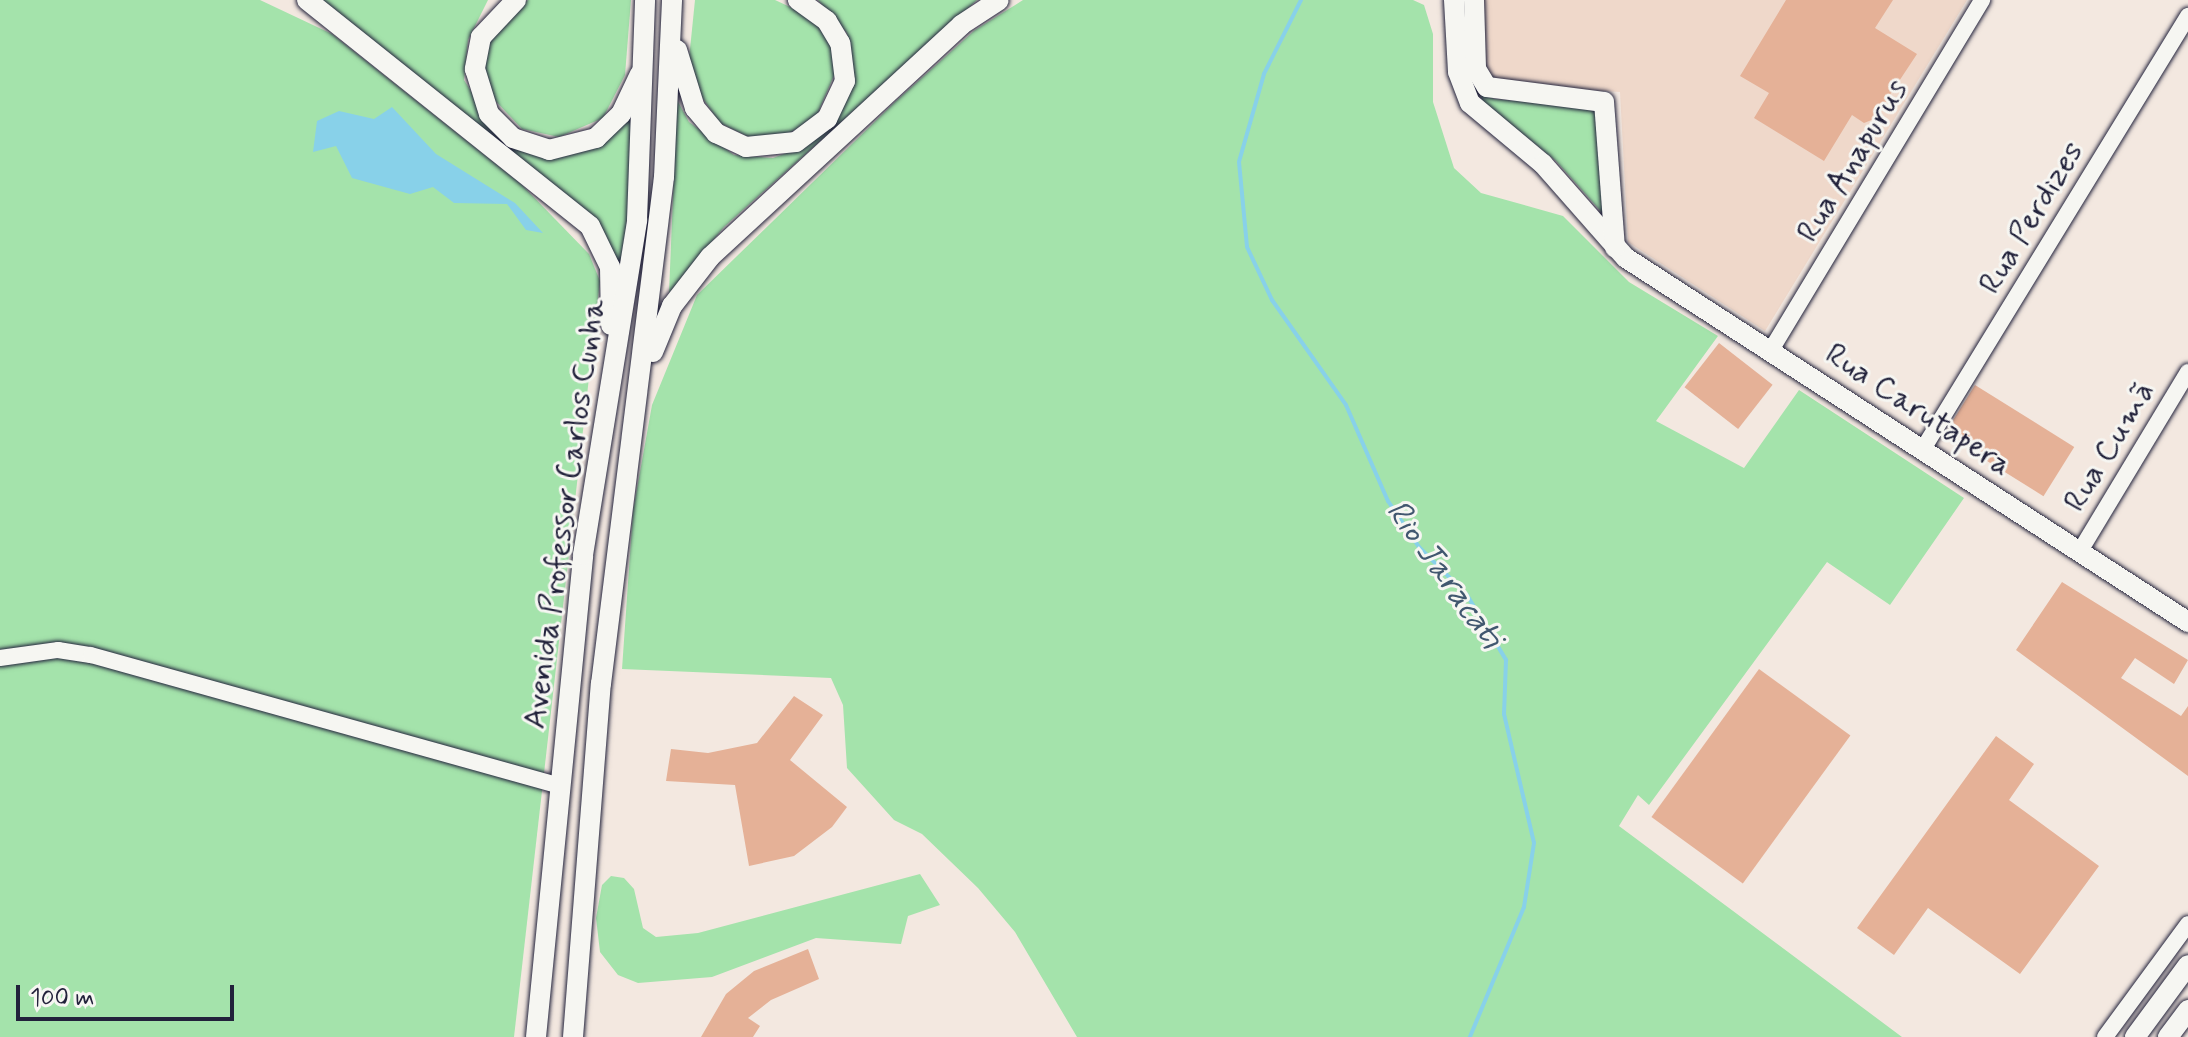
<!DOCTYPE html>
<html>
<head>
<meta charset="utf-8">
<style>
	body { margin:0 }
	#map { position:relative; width:2188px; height:1037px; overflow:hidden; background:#f3e8e0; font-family:Mynerve,sans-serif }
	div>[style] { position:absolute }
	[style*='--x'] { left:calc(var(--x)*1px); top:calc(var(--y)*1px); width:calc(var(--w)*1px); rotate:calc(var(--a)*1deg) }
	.built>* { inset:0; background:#efd8ca }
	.green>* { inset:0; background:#a4e3ab }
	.water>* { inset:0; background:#88d1e9 }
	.stream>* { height:4px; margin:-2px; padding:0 2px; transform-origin:2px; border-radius:2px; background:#88d1e9 }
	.building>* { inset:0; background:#e5b197; transform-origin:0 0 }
	.roads { filter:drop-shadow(0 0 2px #22223b) drop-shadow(0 0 2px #22223b) }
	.minor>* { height:16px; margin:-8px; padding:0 8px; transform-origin:8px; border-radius:8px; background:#f6f6f2 }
	.major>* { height:20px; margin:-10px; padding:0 10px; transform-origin:10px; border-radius:10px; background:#f6f6f2 }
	span { translate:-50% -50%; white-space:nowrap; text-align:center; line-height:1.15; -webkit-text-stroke:6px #f6f6f2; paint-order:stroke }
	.street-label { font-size:32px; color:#22223b }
	.water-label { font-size:34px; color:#41576f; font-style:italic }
	.scale { position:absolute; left:16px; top:985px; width:218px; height:36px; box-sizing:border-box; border:4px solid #22223b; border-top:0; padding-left:10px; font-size:24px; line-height:28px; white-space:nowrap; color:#22223b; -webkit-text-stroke:6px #f6f6f2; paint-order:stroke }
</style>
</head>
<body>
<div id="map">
	<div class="built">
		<div style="clip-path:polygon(1484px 0,1967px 0,1765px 331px,1628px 242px,1620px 92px,1501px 85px,1484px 69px)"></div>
	</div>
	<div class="green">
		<div style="clip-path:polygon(0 0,260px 0,332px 34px,521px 184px,589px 254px,600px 281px,514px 1037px,0 1037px)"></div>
		<div style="clip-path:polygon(323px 0,488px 0,468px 40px,464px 80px,498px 134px,539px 157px,630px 116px,634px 156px,620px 281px,599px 223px)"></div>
		<div style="clip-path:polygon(528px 0,631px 0,625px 75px,603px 118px,559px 137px,522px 129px,491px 96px,481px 61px,500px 20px)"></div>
		<div style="clip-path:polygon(695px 0,775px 0,816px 19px,834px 52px,836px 71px,816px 117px,786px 135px,751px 138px,720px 123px,697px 90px,689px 59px)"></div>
		<div style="clip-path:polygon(818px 0,977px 0,724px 227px,669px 293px,677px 100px,689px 122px,734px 155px,773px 158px,805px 146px,853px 67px,847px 33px)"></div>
		<div style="clip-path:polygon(1023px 0,1413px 0,1424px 5px,1433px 34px,1433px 102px,1454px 168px,1481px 193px,1563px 216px,1629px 282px,1718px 336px,1656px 421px,1744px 468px,1799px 390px,1964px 498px,1890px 605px,1827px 562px,1649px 805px,1638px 795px,1619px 826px,1902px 1037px,1077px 1037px,1015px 932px,978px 888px,922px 834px,894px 820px,847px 768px,843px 705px,831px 678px,622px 669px,633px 511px,652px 405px,697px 295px,896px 101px,975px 30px)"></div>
		<div style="clip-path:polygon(1480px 91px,1494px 99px,1598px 107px,1604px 215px,1556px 161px,1482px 101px)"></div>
		<div style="clip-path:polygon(920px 874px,940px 905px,908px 916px,901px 944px,816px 938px,712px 977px,638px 983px,618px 975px,600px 952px,596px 918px,602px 885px,611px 876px,624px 878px,634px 889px,643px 928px,656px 937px,698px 933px)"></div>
	</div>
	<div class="water">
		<div style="clip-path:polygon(392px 107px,436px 154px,515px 203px,543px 233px,526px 230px,507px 204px,454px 203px,433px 187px,410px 194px,352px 178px,336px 146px,313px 152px,317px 121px,339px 111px,374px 119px)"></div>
	</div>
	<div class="stream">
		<div style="--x:1301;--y:0;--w:83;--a:116.6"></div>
		<div style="--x:1264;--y:74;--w:91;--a:105.9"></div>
		<div style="--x:1239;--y:162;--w:85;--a:84.6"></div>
		<div style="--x:1247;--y:247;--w:59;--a:64.7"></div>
		<div style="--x:1272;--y:300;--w:128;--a:54.8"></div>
		<div style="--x:1346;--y:405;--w:105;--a:66.4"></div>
		<div style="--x:1388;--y:501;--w:55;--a:56"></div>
		<div style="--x:1419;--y:547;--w:68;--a:45"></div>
		<div style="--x:1467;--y:595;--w:76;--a:59"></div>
		<div style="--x:1506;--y:660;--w:54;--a:92.1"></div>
		<div style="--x:1504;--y:714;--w:132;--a:76.9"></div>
		<div style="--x:1534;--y:843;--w:65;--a:98.9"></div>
		<div style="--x:1524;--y:907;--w:141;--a:112.6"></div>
	</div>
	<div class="building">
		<div style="clip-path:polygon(1786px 0,1893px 0,1875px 28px,1917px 54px,1874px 119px,1864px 123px,1852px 115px,1824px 161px,1754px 118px,1769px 93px,1740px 76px)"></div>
		<div style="left:1719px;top:343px;width:68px;height:56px;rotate:38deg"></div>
		<div style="left:1975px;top:385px;width:117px;height:58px;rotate:32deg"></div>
		<div style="clip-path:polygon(2062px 582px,2188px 660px,2174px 684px,2135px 658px,2121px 678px,2181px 716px,2188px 706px,2188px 776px,2016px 650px)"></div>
		<div style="left:1759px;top:669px;width:113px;height:183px;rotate:36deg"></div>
		<div style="clip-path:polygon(794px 696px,823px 715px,790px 760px,847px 807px,832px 827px,794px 856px,749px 866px,735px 785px,666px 781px,671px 749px,708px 753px,757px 743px)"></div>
		<div style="clip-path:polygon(1996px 736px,2034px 764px,2009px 800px,2099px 866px,2020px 974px,1928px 908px,1894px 955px,1857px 928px)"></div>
		<div style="clip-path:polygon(808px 949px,819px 979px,771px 1000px,748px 1018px,760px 1026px,753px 1037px,701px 1037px,726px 994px,754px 971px)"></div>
	</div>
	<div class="roads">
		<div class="minor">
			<div style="--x:1771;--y:350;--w:409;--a:-58.9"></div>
			<div style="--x:1923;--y:449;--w:508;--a:-58.53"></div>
			<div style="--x:2080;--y:551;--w:209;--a:-58.9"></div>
			<div style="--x:0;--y:658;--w:59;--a:-7.9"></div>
			<div style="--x:58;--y:650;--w:33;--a:9"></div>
			<div style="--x:91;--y:655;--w:485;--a:15.6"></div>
			<div style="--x:2105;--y:1037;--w:140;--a:-53.7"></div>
		</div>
		<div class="major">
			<div style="--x:307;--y:0;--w:362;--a:38.6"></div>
			<div style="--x:590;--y:226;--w:46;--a:64"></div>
			<div style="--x:610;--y:267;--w:58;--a:89"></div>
			<div style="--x:516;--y:0;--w:51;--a:133.4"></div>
			<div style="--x:481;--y:37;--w:33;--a:101"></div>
			<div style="--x:475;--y:69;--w:47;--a:72.7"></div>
			<div style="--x:489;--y:114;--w:34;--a:45"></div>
			<div style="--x:513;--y:138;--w:38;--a:18"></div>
			<div style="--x:549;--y:150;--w:49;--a:-14.3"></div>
			<div style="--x:596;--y:138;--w:35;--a:-44"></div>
			<div style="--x:621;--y:114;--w:44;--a:-64.6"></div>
			<div style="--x:1454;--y:0;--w:72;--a:86.8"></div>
			<div style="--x:1458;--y:72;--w:33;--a:69"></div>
			<div style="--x:1470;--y:103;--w:95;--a:39.9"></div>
			<div style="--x:1543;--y:164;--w:125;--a:48.6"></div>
			<div style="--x:1626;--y:258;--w:670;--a:32.93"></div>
			<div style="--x:1474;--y:0;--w:69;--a:88.3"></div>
			<div style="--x:1476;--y:69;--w:21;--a:59"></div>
			<div style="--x:1487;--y:87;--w:118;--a:7.3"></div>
			<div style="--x:1604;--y:102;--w:146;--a:85.7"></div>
			<div style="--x:677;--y:50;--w:61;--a:72.8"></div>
			<div style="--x:695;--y:108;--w:33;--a:50"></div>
			<div style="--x:716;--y:133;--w:33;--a:25"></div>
			<div style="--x:746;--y:147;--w:50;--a:-5.7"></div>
			<div style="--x:796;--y:142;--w:39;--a:-37"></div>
			<div style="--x:827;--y:119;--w:42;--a:-64.7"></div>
			<div style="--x:845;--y:81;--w:38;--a:-97"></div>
			<div style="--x:840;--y:43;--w:26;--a:-121"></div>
			<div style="--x:827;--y:21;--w:36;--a:-144"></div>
			<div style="--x:653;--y:352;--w:50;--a:-67.6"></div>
			<div style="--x:672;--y:306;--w:62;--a:-52.2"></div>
			<div style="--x:710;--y:257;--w:342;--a:-42.7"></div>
			<div style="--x:961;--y:25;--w:45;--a:-33.3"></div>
			<div style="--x:536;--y:1037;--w:484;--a:-84.4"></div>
			<div style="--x:583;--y:555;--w:339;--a:-80.8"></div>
			<div style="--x:637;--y:220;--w:220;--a:-87.9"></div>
			<div style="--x:573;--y:1037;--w:354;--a:-85.5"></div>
			<div style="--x:601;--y:684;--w:511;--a:-82.92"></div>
			<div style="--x:664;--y:177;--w:177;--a:-87.4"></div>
			<div style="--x:2135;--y:1037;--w:89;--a:-53.6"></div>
			<div style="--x:2168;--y:1037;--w:34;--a:-53"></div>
		</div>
	</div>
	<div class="street-label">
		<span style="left:1853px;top:161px;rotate:-59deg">Rua Anapurus</span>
		<span style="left:2032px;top:218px;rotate:-59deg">Rua Perdizes</span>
		<span style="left:1918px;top:410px;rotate:33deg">Rua Carutapera</span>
		<span style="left:2110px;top:447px;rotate:-59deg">Rua Cumã</span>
		<span style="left:565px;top:514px;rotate:-82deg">Avenida Professor Carlos Cunha</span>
	</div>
	<div class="water-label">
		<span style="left:1444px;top:574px;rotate:54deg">Rio Jaracati</span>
	</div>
	<div class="scale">100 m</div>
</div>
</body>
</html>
